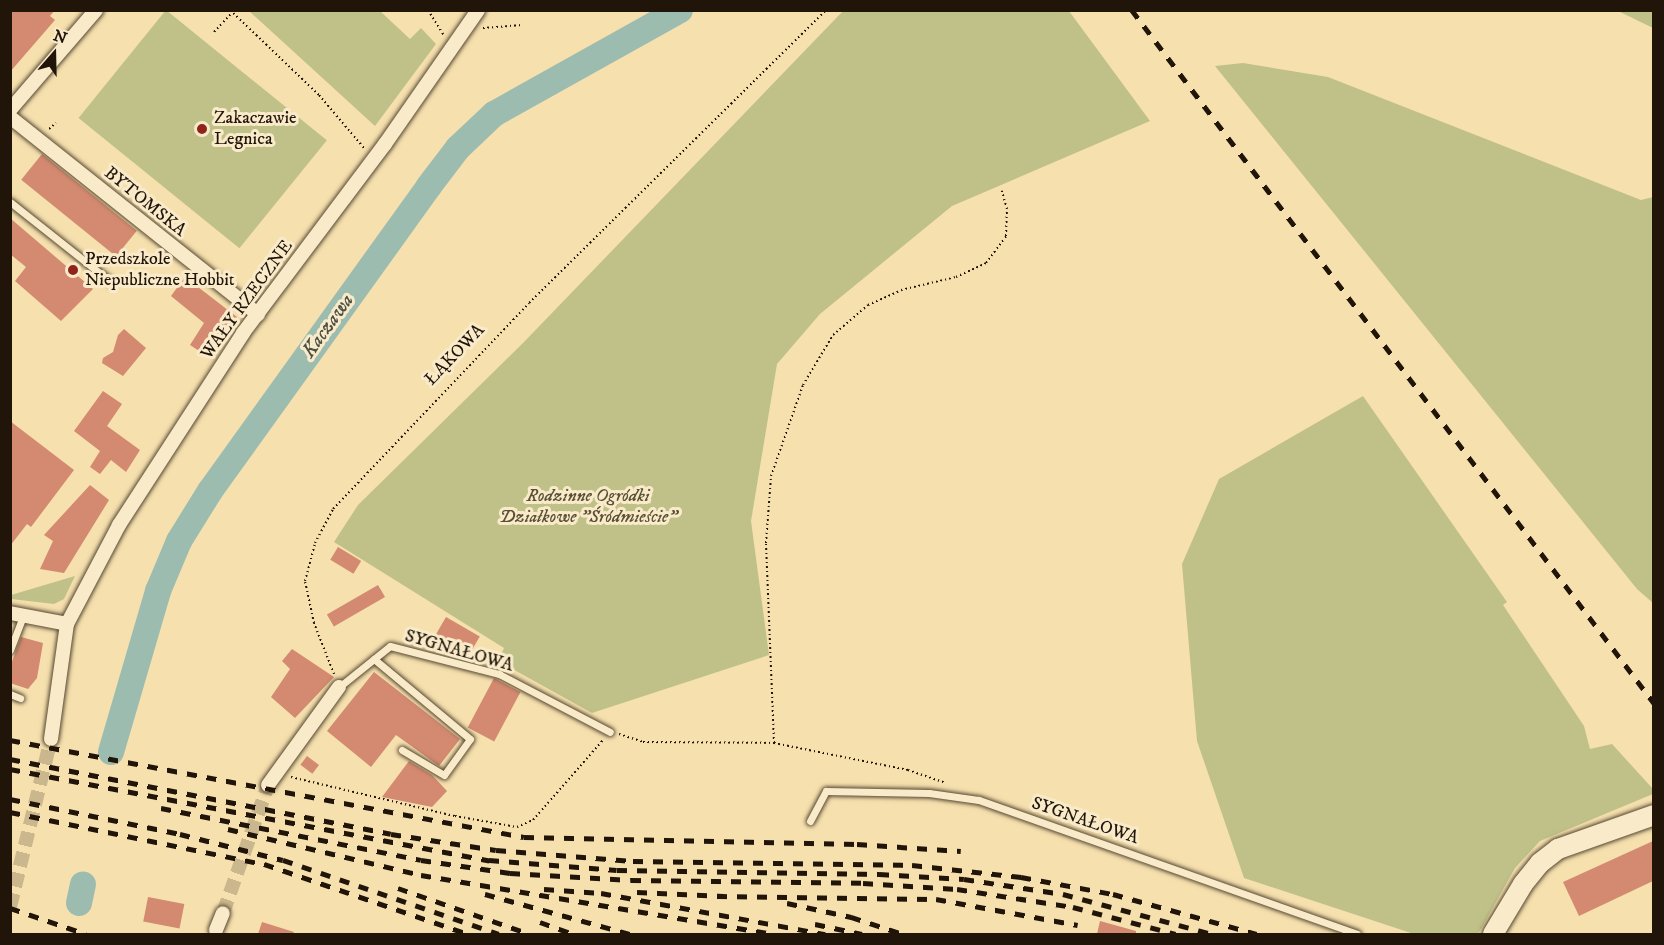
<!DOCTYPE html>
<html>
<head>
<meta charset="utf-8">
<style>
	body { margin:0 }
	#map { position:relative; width:1664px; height:945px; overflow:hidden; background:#f6e0ae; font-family:"IM FELL DW Pica",serif }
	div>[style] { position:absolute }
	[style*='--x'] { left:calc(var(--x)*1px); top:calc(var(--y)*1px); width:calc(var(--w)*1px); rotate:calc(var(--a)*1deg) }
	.green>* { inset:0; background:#c0c188; transform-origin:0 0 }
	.river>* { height:26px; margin:-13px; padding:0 13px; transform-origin:13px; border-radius:13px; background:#9dbcb0 }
	.building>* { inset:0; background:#d38a70; transform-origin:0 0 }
	.street-tunnel>* { height:14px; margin-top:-7px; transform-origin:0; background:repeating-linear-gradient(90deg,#cbb78d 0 14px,transparent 0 21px) }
	.path>* { height:2px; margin-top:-1px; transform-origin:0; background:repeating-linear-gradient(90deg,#211509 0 1.5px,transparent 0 4.5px) }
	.roads { filter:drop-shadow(0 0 2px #564832) drop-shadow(0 0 2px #564832) }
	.lane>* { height:7px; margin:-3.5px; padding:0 3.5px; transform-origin:3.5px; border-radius:3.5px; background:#f9ebca }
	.street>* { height:14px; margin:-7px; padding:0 7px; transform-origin:7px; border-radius:7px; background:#f9ebca }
	.secondary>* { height:20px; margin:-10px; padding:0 10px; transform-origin:10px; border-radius:10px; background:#f9ebca }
	.rail>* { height:4.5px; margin-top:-2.25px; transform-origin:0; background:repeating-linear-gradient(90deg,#211509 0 10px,transparent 0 20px) }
	.dots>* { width:16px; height:16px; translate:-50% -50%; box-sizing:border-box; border:3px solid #f9ebca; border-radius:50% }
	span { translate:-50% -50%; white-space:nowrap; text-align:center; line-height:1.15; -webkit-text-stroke:6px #f9ebca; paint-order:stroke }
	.poi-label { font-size:18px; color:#211509 }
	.left { translate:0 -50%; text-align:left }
	.street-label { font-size:18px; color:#211509 }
	.park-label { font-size:18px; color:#595135; font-style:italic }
	.water-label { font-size:20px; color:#4c4f43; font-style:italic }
	.frame { position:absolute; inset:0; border:12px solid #211509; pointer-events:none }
	.north { position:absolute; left:24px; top:24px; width:60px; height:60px; -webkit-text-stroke:4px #f9ebca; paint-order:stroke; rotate:20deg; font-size:16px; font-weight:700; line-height:24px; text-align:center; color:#211509 }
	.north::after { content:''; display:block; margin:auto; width:21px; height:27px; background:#211509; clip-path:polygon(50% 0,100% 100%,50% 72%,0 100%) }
</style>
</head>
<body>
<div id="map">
	<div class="green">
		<div style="left:166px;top:10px;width:207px;height:139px;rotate:39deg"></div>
		<div style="clip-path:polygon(844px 10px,1069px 11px,1150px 121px,952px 206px,820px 314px,777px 364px,751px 521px,769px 655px,592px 713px,498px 661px,504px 648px,334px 542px,358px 505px,524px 342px)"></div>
		<div style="clip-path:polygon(249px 11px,380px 11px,410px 39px,421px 28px,436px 44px,375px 126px)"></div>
		<div style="clip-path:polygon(1618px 11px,1653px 11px,1653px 28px)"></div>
		<div style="clip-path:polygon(1243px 63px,1328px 77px,1641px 200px,1653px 197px,1653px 603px,1637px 589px,1215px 66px)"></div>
		<div style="clip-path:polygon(1363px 396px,1507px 602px,1503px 605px,1584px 726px,1590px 749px,1612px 744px,1653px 789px,1653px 794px,1540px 841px,1515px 868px,1478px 934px,1414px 934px,1244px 878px,1197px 741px,1182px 564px,1219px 479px)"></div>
		<div style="clip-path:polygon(75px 576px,64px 599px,54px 604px,11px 599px,11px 595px)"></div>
	</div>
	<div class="river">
		<div style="--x:111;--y:752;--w:168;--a:-73.7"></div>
		<div style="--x:158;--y:591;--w:54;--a:-67.2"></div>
		<div style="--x:179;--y:541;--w:59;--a:-58.2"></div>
		<div style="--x:210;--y:491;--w:375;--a:-54.3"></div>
		<div style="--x:429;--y:186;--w:48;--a:-52.7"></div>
		<div style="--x:458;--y:148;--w:50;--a:-43.4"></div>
		<div style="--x:494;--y:114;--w:213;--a:-29.2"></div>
		<div style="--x:79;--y:903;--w:19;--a:-78"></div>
	</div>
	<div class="building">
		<div style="clip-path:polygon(10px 10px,55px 10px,50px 16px,55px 20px,10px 72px)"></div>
		<div style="left:42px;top:154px;width:122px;height:33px;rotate:39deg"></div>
		<div style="clip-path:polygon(10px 218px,93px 289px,61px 321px,15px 281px,26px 267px,10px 254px)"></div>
		<div style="clip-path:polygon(185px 277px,237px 317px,210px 358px,190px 345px,204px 323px,171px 296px)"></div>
		<div style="clip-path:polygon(124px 329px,146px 348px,123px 376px,102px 363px,103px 358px,113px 352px,118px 335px)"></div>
		<div style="clip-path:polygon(103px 391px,122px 404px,107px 426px,140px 450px,126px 472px,111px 460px,100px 474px,90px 467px,100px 451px,74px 431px)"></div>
		<div style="clip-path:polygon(10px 421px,74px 470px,31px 527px,27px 524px,10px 546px)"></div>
		<div style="clip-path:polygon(90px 485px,109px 500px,64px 573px,40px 569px,53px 541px,44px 535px)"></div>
		<div style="left:338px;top:547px;width:27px;height:15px;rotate:31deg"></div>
		<div style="left:378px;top:585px;width:14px;height:59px;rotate:60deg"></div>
		<div style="left:446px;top:617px;width:39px;height:20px;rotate:30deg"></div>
		<div style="clip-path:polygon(21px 637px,43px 643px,37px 678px,28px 689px,10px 683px,10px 667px)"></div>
		<div style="clip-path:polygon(292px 649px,334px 677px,295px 718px,271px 697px,290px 669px,282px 661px)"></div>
		<div style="clip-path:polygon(374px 672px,460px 739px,439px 766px,396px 735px,371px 767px,327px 731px)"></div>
		<div style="left:494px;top:678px;width:30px;height:56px;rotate:28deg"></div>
		<div style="left:307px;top:756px;width:15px;height:11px;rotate:37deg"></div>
		<div style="clip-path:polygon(409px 761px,432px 775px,447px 791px,432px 807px,382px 797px)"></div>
		<div style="clip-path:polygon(1653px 841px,1653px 881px,1579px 916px,1563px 882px)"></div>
		<div style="left:148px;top:897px;width:37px;height:25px;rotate:11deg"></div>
		<div style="clip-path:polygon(1100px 921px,1136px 931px,1136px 934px,1097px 934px)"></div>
		<div style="clip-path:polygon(262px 922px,294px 932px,293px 934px,258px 934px)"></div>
	</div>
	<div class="street-tunnel">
		<div style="--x:10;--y:907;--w:173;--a:-76.3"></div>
		<div style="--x:223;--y:913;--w:136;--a:-70.6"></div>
	</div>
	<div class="path">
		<div style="--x:230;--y:10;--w:123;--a:43.7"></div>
		<div style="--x:319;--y:95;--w:70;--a:49.7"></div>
		<div style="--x:428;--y:10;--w:31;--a:58"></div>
		<div style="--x:483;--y:28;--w:40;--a:-4.3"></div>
		<div style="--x:214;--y:32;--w:26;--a:-47"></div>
		<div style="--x:49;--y:129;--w:9;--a:-41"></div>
		<div style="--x:140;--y:202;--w:9;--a:-54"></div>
		<div style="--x:334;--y:674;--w:55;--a:-111.4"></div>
		<div style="--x:314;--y:623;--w:43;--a:-102.1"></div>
		<div style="--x:305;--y:581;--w:39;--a:-75"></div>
		<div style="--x:315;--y:543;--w:38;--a:-62"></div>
		<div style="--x:333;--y:509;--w:284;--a:-46.4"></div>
		<div style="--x:529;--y:303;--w:417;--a:-44.6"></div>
		<div style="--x:619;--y:734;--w:25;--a:18"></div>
		<div style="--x:643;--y:742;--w:131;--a:0.4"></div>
		<div style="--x:774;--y:743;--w:137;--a:11.4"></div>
		<div style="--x:908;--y:770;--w:40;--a:18.9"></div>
		<div style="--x:774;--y:743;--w:200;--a:-92.3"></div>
		<div style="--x:766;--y:543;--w:67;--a:-85.7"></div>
		<div style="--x:771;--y:476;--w:96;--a:-70.6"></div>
		<div style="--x:803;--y:385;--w:58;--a:-59"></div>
		<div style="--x:833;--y:335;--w:46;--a:-40.6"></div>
		<div style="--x:868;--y:305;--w:36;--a:-24"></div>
		<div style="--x:901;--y:290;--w:57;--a:-13.3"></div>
		<div style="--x:956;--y:277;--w:33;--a:-25"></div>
		<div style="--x:986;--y:263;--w:34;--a:-53"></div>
		<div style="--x:1006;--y:236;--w:27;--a:-88"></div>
		<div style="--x:1007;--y:209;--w:19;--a:-106"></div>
		<div style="--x:291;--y:777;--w:169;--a:13.4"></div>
		<div style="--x:455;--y:816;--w:63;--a:10.1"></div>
		<div style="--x:517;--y:827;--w:17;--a:-24"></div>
		<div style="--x:533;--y:820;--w:106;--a:-48.8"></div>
	</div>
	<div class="roads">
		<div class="lane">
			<div style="--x:10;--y:202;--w:129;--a:38.4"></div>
			<div style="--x:10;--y:650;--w:36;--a:-69"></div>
			<div style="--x:374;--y:659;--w:125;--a:39.8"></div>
			<div style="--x:470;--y:739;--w:44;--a:125.8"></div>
			<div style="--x:444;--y:775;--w:49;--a:-149.2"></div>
			<div style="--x:339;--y:687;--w:65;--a:-38.8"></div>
			<div style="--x:390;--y:646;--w:113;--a:14.4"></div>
			<div style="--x:499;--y:674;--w:125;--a:27.6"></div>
			<div style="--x:10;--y:694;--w:11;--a:22"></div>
			<div style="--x:810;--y:821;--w:34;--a:-62"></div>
			<div style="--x:826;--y:791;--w:103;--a:1.1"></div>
			<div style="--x:929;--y:793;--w:50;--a:8"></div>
			<div style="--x:979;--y:800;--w:401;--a:19.5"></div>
		</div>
		<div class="street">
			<div style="--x:10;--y:110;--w:132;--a:-49.3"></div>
			<div style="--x:10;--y:117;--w:317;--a:38.5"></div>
			<div style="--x:10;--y:613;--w:58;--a:10.9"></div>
			<div style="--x:51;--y:739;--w:116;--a:-82.1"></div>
			<div style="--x:67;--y:624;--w:112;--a:-62.3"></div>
			<div style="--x:119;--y:525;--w:229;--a:-57.1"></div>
			<div style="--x:243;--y:333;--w:236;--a:-53.1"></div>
			<div style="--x:385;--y:144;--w:163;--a:-55.2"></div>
			<div style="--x:268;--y:785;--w:121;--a:-54.1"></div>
			<div style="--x:216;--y:930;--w:18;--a:-68"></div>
		</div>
		<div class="secondary">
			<div style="--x:1493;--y:934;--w:58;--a:-59"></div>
			<div style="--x:1523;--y:884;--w:27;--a:-51"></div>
			<div style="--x:1540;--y:863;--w:23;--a:-38"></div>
			<div style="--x:1558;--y:849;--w:102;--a:-19.5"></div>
		</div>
	</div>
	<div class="rail">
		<div style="--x:1132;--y:10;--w:868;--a:53.01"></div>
		<div style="--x:10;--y:740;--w:523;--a:10.69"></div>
		<div style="--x:524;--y:837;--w:333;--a:1.2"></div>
		<div style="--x:857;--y:844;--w:104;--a:3.9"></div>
		<div style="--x:10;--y:759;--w:388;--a:11.1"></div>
		<div style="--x:391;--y:834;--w:106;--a:8.7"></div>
		<div style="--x:496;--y:850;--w:137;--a:4.6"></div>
		<div style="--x:633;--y:861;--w:279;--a:0.8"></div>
		<div style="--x:912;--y:865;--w:110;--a:6.3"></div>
		<div style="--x:1021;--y:877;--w:94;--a:10.5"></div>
		<div style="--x:1113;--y:894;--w:149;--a:15.5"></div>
		<div style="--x:10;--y:769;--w:488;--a:10.8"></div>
		<div style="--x:489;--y:860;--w:128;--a:4.5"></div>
		<div style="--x:617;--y:870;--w:262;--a:0.9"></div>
		<div style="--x:879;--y:874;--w:85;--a:3.4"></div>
		<div style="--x:964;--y:879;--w:100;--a:8.6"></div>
		<div style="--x:1063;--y:894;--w:154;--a:15"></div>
		<div style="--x:10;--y:799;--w:174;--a:11.6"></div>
		<div style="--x:180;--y:834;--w:106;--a:14.2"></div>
		<div style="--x:283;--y:860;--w:228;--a:18.9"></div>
		<div style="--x:161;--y:808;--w:265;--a:11.3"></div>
		<div style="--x:421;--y:860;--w:90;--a:8.3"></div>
		<div style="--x:510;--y:873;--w:121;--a:3.3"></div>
		<div style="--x:631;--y:880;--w:232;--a:0.7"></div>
		<div style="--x:863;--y:883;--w:94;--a:3.7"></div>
		<div style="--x:957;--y:889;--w:117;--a:8.8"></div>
		<div style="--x:1073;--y:907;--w:106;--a:14.7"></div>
		<div style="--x:10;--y:812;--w:259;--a:11.6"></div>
		<div style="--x:264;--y:864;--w:217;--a:18.9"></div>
		<div style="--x:228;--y:829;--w:198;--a:13.4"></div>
		<div style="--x:421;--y:875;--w:356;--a:9.5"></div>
		<div style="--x:398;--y:888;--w:140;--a:19.2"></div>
		<div style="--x:544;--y:889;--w:57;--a:4"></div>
		<div style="--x:601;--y:893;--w:228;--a:10.4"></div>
		<div style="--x:637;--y:892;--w:87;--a:2.6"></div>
		<div style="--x:485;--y:894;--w:150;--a:15.4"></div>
		<div style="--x:717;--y:896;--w:219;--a:0.8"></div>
		<div style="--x:936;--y:899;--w:144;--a:10.4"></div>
		<div style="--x:787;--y:903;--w:66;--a:12.3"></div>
		<div style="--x:851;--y:917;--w:55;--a:18.1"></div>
		<div style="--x:10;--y:908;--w:80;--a:18.9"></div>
		<div style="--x:540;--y:922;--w:35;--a:20"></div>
		<div style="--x:815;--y:924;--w:48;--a:12"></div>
	</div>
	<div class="dots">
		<div style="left:202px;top:129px;background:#8f2418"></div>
		<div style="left:73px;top:270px;background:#8f2418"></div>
	</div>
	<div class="poi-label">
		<span class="left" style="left:214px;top:129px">Zakaczawie<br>Legnica</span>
		<span class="left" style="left:85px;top:270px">Przedszkole<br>Niepubliczne Hobbit</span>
	</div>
	<div class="street-label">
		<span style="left:145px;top:202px;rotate:39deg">BYTOMSKA</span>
		<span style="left:247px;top:300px;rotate:-54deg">WAŁY RZECZNE</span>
		<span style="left:455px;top:355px;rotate:-46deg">ŁĄKOWA</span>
		<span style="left:459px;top:651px;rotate:16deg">SYGNAŁOWA</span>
		<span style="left:1085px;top:821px;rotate:19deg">SYGNAŁOWA</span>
	</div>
	<div class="park-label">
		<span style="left:588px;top:507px">Rodzinne Ogródki<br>Działkowe "Śródmieście"</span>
	</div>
	<div class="water-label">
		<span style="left:328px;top:326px;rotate:-54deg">Kaczawa</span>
	</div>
	<div class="frame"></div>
	<div class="north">N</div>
</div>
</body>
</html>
